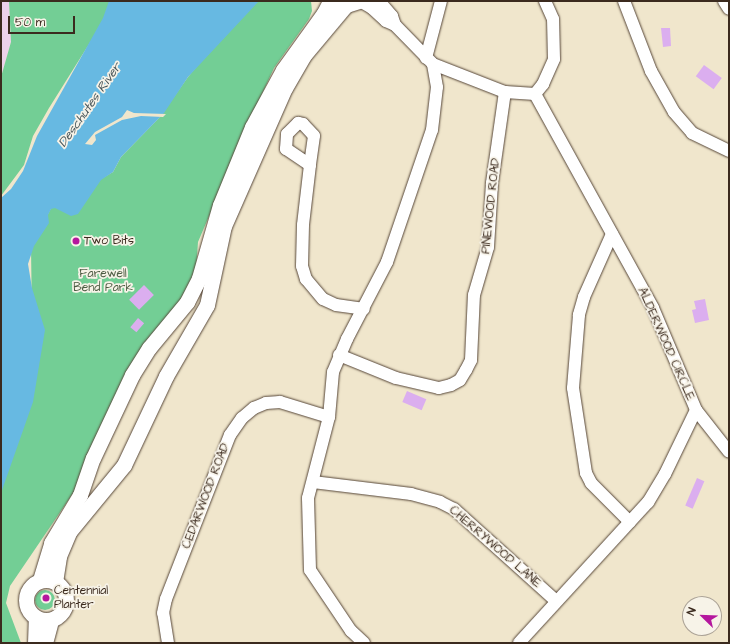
<!DOCTYPE html>
<html>
<head>
<meta charset="utf-8">
<style>
	body { margin:0 }
	#map { position:relative; width:730px; height:644px; overflow:hidden; background:#f0e6cc; font-family:"Architects Daughter",sans-serif }
	div>[style] { position:absolute }
	[style*='--x'] { left:calc(var(--x)*1px); top:calc(var(--y)*1px); width:calc(var(--w)*1px); rotate:calc(var(--a)*1deg) }
	.built>* { inset:0; background:#ecd1ea }
	.green>* { inset:0; background:#73ce95 }
	.round { border-radius:50% }
	.water>* { inset:0; background:#67b9e2 }
	.pier>* { inset:0; background:#f0e6cc }
	.building>* { inset:0; background:#dbaeef; transform-origin:0 0 }
	.roads { filter:drop-shadow(0 0 1px #564638) drop-shadow(0 0 1px #564638) }
	.minor>* { height:12px; margin:-6px; padding:0 6px; transform-origin:6px; border-radius:6px; background:#fff }
	.major>* { height:15px; margin:-7.5px; padding:0 7.5px; transform-origin:7.5px; border-radius:7.5px; background:#fff }
	.major>.ring { margin:-7.5px; padding:0; box-sizing:content-box; background:none; border:15px solid #fff; border-radius:50% }
	.dots>* { width:11px; height:11px; translate:-50% -50%; box-sizing:border-box; border:2px solid #f7f3e8; border-radius:50% }
	span { translate:-50% -50%; white-space:nowrap; text-align:center; line-height:1.15; -webkit-text-stroke:3.5px #f7f3e8; paint-order:stroke }
	.street-label { font-size:12px; color:#3b2a1e }
	.poi-label { font-size:12px; color:#3b2a1e }
	.left { translate:0 -50%; text-align:left }
	.park-label { font-size:12px; color:#4c5b42 }
	.water-label { font-size:13px; color:#485559; font-style:italic }
	.frame { position:absolute; inset:0; border:2px solid #3b2a1e; pointer-events:none }
	.north { position:absolute; left:682px; top:596px; width:40px; height:40px; box-sizing:border-box; background:#f7f3e8; border:1px solid #aca397; border-radius:50%; rotate:293deg; font-size:11px; font-weight:700; line-height:16px; text-align:center; color:#3b2a1e }
	.north::after { content:''; display:block; margin:auto; width:14px; height:18px; background:#b5179e; clip-path:polygon(50% 0,100% 100%,50% 72%,0 100%) }
	.scale { position:absolute; left:8px; top:16px; width:67px; height:18px; box-sizing:border-box; border:2px solid #3b2a1e; border-top:0; padding-left:5px; font-size:12px; line-height:14px; white-space:nowrap; color:#3b2a1e; -webkit-text-stroke:3px #f7f3e8; paint-order:stroke }
</style>
</head>
<body>
<div id="map">
	<div class="built">
		<div style="clip-path:polygon(1px 1px,9px 1px,11px 42px,1px 77px)"></div>
	</div>
	<div class="green">
		<div style="clip-path:polygon(9px 1px,116px 1px,49px 108px,33px 136px,24px 165px,1px 196px,1px 77px,11px 42px)"></div>
		<div style="clip-path:polygon(251px 1px,311px 1px,312px 11px,309px 19px,274px 68px,250px 120px,198px 242px,196px 271px,80px 483px,10px 586px,6px 603px,21px 643px,1px 643px,1px 444px,32px 318px,31px 248px,51px 208px,113px 172px,121px 157px,159px 118px,188px 77px)"></div>
		<div class="round" style="left:35px;top:590px;width:20px;height:20px"></div>
	</div>
	<div class="water">
		<div style="clip-path:polygon(109px 1px,259px 1px,188px 77px,164px 113px,121px 157px,113px 172px,101px 180px,78px 214px,71px 216px,55px 208px,51px 209px,48px 215px,49px 223px,34px 246px,28px 264px,32px 288px,45px 330px,33px 402px,1px 493px,1px 198px,11px 189px,23px 171px,37px 136px,103px 18px)"></div>
	</div>
	<div class="pier">
		<div style="clip-path:polygon(127px 110px,134px 113px,166px 114px,163px 117px,141px 116px,122px 120px,95px 135px,96px 140px,92px 145px,85px 144px,95px 132px,122px 117px)"></div>
	</div>
	<div class="building">
		<div style="clip-path:polygon(661px 28px,670px 28px,671px 46px,663px 47px)"></div>
		<div style="left:704px;top:65px;width:22px;height:14px;rotate:36deg"></div>
		<div style="left:144px;top:285px;width:14px;height:21px;rotate:45deg"></div>
		<div style="clip-path:polygon(705px 299px,709px 320px,695px 323px,692px 310px,696px 309px,694px 301px)"></div>
		<div style="left:138px;top:318px;width:8px;height:12px;rotate:40deg"></div>
		<div style="left:407px;top:391px;width:21px;height:12px;rotate:23deg"></div>
		<div style="left:697px;top:478px;width:8px;height:30px;rotate:23deg"></div>
	</div>
	<div class="roads">
		<div class="minor">
			<div style="--x:360;--y:1;--w:14;--a:30"></div>
			<div style="--x:372;--y:8;--w:19;--a:43"></div>
			<div style="--x:386;--y:21;--w:10;--a:24"></div>
			<div style="--x:379;--y:1;--w:20;--a:49"></div>
			<div style="--x:392;--y:16;--w:9;--a:72"></div>
			<div style="--x:395;--y:25;--w:54;--a:45.7"></div>
			<div style="--x:433;--y:64;--w:77;--a:21.3"></div>
			<div style="--x:505;--y:92;--w:30;--a:4"></div>
			<div style="--x:535;--y:94;--w:244;--a:61.1"></div>
			<div style="--x:653;--y:308;--w:111;--a:67.1"></div>
			<div style="--x:696;--y:410;--w:71;--a:115.8"></div>
			<div style="--x:665;--y:474;--w:33;--a:121"></div>
			<div style="--x:648;--y:502;--w:191;--a:132.5"></div>
			<div style="--x:624;--y:1;--w:75;--a:68.9"></div>
			<div style="--x:651;--y:71;--w:47;--a:60.7"></div>
			<div style="--x:674;--y:112;--w:28;--a:49"></div>
			<div style="--x:692;--y:133;--w:41;--a:25.9"></div>
			<div style="--x:724;--y:1;--w:9;--a:58"></div>
			<div style="--x:426;--y:58;--w:59;--a:-75.3"></div>
			<div style="--x:535;--y:94;--w:13;--a:-51"></div>
			<div style="--x:543;--y:84;--w:27;--a:-66"></div>
			<div style="--x:554;--y:59;--w:40;--a:-91.4"></div>
			<div style="--x:553;--y:19;--w:20;--a:-114"></div>
			<div style="--x:310;--y:165;--w:29;--a:-146"></div>
			<div style="--x:286;--y:149;--w:15;--a:-86"></div>
			<div style="--x:287;--y:134;--w:16;--a:-45"></div>
			<div style="--x:298;--y:123;--w:5;--a:11"></div>
			<div style="--x:303;--y:124;--w:16;--a:47"></div>
			<div style="--x:314;--y:136;--w:29;--a:98"></div>
			<div style="--x:310;--y:165;--w:60;--a:96.7"></div>
			<div style="--x:303;--y:225;--w:41;--a:91.4"></div>
			<div style="--x:302;--y:266;--w:14;--a:73"></div>
			<div style="--x:306;--y:279;--w:26;--a:50"></div>
			<div style="--x:323;--y:299;--w:14;--a:25"></div>
			<div style="--x:336;--y:305;--w:28;--a:8"></div>
			<div style="--x:612;--y:234;--w:69;--a:114"></div>
			<div style="--x:584;--y:297;--w:19;--a:106"></div>
			<div style="--x:579;--y:315;--w:73;--a:94.7"></div>
			<div style="--x:573;--y:388;--w:86;--a:81.3"></div>
			<div style="--x:586;--y:473;--w:11;--a:63"></div>
			<div style="--x:591;--y:483;--w:55;--a:45"></div>
			<div style="--x:339;--y:355;--w:61;--a:22"></div>
			<div style="--x:396;--y:378;--w:44;--a:13.1"></div>
			<div style="--x:439;--y:388;--w:12;--a:-14"></div>
			<div style="--x:451;--y:385;--w:10;--a:-29"></div>
			<div style="--x:460;--y:380;--w:12;--a:-59"></div>
			<div style="--x:466;--y:370;--w:11;--a:-63"></div>
			<div style="--x:471;--y:360;--w:65;--a:-87.4"></div>
			<div style="--x:474;--y:295;--w:50;--a:-73.7"></div>
			<div style="--x:488;--y:247;--w:64;--a:-86.4"></div>
			<div style="--x:492;--y:183;--w:92;--a:-81.9"></div>
			<div style="--x:696;--y:410;--w:53;--a:51.8"></div>
			<div style="--x:313;--y:482;--w:99;--a:7"></div>
			<div style="--x:411;--y:494;--w:30;--a:15"></div>
			<div style="--x:440;--y:502;--w:16;--a:27"></div>
			<div style="--x:454;--y:509;--w:137;--a:42"></div>
			<div style="--x:168;--y:643;--w:30;--a:-99"></div>
			<div style="--x:163;--y:613;--w:14;--a:-78"></div>
			<div style="--x:166;--y:599;--w:176;--a:-68.7"></div>
			<div style="--x:230;--y:435;--w:21;--a:-55"></div>
			<div style="--x:242;--y:418;--w:16;--a:-40"></div>
			<div style="--x:254;--y:408;--w:13;--a:-23"></div>
			<div style="--x:266;--y:403;--w:14;--a:-4"></div>
			<div style="--x:280;--y:402;--w:51;--a:17"></div>
			<div style="--x:364;--y:643;--w:18;--a:-137"></div>
			<div style="--x:351;--y:631;--w:73;--a:-123.9"></div>
			<div style="--x:310;--y:570;--w:72;--a:-91.6"></div>
			<div style="--x:308;--y:498;--w:84;--a:-75.5"></div>
			<div style="--x:329;--y:417;--w:45;--a:-84.9"></div>
			<div style="--x:333;--y:372;--w:36;--a:-67"></div>
			<div style="--x:347;--y:339;--w:87;--a:-62.5"></div>
			<div style="--x:387;--y:262;--w:139;--a:-71.2"></div>
			<div style="--x:432;--y:130;--w:43;--a:-83.4"></div>
			<div style="--x:437;--y:87;--w:23;--a:-100"></div>
		</div>
		<div class="major">
			<div style="--x:336;--y:1;--w:11;--a:22"></div>
			<div style="--x:346;--y:5;--w:14;--a:-17"></div>
			<div class="ring" style="left:26px;top:580px;width:25px;height:25px"></div>
			<div style="--x:40;--y:580;--w:39;--a:-73"></div>
			<div style="--x:51;--y:543;--w:56;--a:-58.9"></div>
			<div style="--x:80;--y:495;--w:39;--a:-71"></div>
			<div style="--x:93;--y:458;--w:92;--a:-64.8"></div>
			<div style="--x:132;--y:375;--w:32;--a:-58"></div>
			<div style="--x:149;--y:348;--w:60;--a:-50.4"></div>
			<div style="--x:187;--y:302;--w:27;--a:-63"></div>
			<div style="--x:199;--y:278;--w:76;--a:-74"></div>
			<div style="--x:220;--y:205;--w:84;--a:-67.7"></div>
			<div style="--x:252;--y:127;--w:65;--a:-61.5"></div>
			<div style="--x:283;--y:70;--w:70;--a:-54.3"></div>
			<div style="--x:324;--y:13;--w:13;--a:-63"></div>
			<div style="--x:55;--y:582;--w:26;--a:-81"></div>
			<div style="--x:59;--y:556;--w:26;--a:-67"></div>
			<div style="--x:69;--y:532;--w:87;--a:-50.6"></div>
			<div style="--x:124;--y:465;--w:98;--a:-64.7"></div>
			<div style="--x:166;--y:376;--w:82;--a:-60"></div>
			<div style="--x:207;--y:305;--w:81;--a:-77.9"></div>
			<div style="--x:224;--y:226;--w:151;--a:-66.2"></div>
			<div style="--x:285;--y:88;--w:39;--a:-60"></div>
			<div style="--x:305;--y:54;--w:64;--a:-50.1"></div>
			<div style="--x:35;--y:643;--w:25;--a:-88"></div>
			<div style="--x:45;--y:643;--w:24;--a:-75"></div>
		</div>
	</div>
	<div class="dots">
		<div style="left:76px;top:241px;background:#b5179e"></div>
		<div style="left:46px;top:598px;background:#b5179e"></div>
	</div>
	<div class="street-label">
		<span style="left:491px;top:206px;rotate:-84deg">PINEWOOD ROAD</span>
		<span style="left:666px;top:344px;rotate:66deg">ALDERWOOD CIRCLE</span>
		<span style="left:206px;top:496px;rotate:-69deg">CEDARWOOD ROAD</span>
		<span style="left:495px;top:547px;rotate:41deg">CHERRYWOOD LANE</span>
	</div>
	<div class="poi-label">
		<span class="left" style="left:84px;top:241px">Two Bits</span>
		<span class="left" style="left:54px;top:598px">Centennial<br>Planter</span>
	</div>
	<div class="park-label">
		<span style="left:103px;top:281px">Farewell<br>Bend Park</span>
	</div>
	<div class="water-label">
		<span style="left:90px;top:105px;rotate:-55deg">Deschutes River</span>
	</div>
	<div class="frame"></div>
	<div class="north">N</div>
	<div class="scale">50 m</div>
</div>
</body>
</html>
